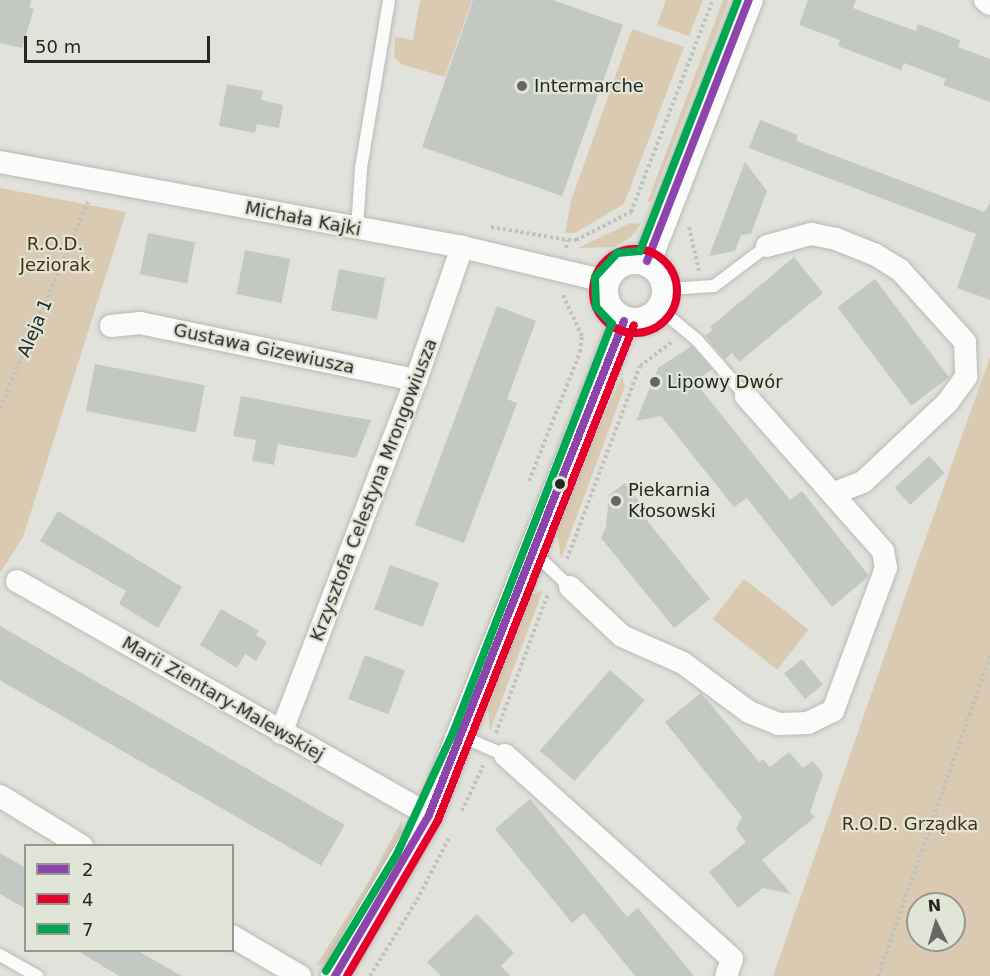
<!DOCTYPE html>
<meta charset="utf-8">
<style>
body{margin:0}
#map{position:relative;width:990px;height:976px;overflow:hidden;background:#e0e2db;font-family:"DejaVu Sans",sans-serif}
div>[style]{position:absolute}
[style*='--x']{left:calc(var(--x)*1px);top:calc(var(--y)*1px);width:calc(var(--w)*1px);rotate:calc(var(--a)*1deg)}
.green>*{inset:0;background:#dbcab2;transform-origin:0 0}
.building>*{inset:0;background:#c4c8c2;transform-origin:0 0}
.path>*{height:4px;margin-top:-2px;transform-origin:0;background:repeating-linear-gradient(90deg,#c0c2bf 0 3px,transparent 0 6px)}
.roads{filter:drop-shadow(0 0 2px #b9bab5) drop-shadow(0 0 2px #b9bab5)}
.service>*{height:12px;margin:-6px;padding:0 6px;transform-origin:6px;border-radius:6px;background:#fafbfa}
.minor>*{height:22px;margin:-11px;padding:0 11px;transform-origin:11px;border-radius:11px;background:#fafbfa}
.tertiary>*{height:28px;margin:-14px;padding:0 14px;transform-origin:14px;border-radius:14px;background:#fafbfa}
.tertiary>.ring{margin:-14px;padding:0;box-sizing:content-box;background:none;border:28px solid #fafbfa;border-radius:50%}
.bus-1>*{height:8px;margin:-4px;padding:0 4px;transform-origin:4px;border-radius:4px;background:#8e44ad}
.bus-2>*{height:8px;margin:-4px;padding:0 4px;transform-origin:4px;border-radius:4px;background:#e4002b}
.bus-2>.ring{margin:-4px;padding:0;box-sizing:content-box;background:none;border:8px solid #e4002b;border-radius:50%}
.bus-3>*{height:8px;margin:-4px;padding:0 4px;transform-origin:4px;border-radius:4px;background:#00a651}
.dots>*{width:16px;height:16px;translate:-50% -50%;box-sizing:border-box;border:3px solid #e1e5d8;border-radius:50%}
span{translate:-50% -50%;white-space:nowrap;text-align:center;line-height:1.15;-webkit-text-stroke:4.5px #e1e5d8;paint-order:stroke}
.poi-label{font-size:18px;color:#252722}
.left{translate:0 -50%;text-align:left}
.street-label{font-size:18px;color:#252722}
.park-label{font-size:18px;color:#4b310c}
.legend{position:absolute;left:24px;top:844px;width:210px;height:108px;box-sizing:border-box;background:#e1e5d8;border:2px solid #96998f;margin:0;padding:8px 10px;list-style:none;font-size:18px;color:#252722}
.legend li{display:flex;align-items:center;gap:12px;height:30px}
.legend b{width:30px;border:2px solid #96998f}
.north{position:absolute;left:906px;top:892px;width:60px;height:60px;box-sizing:border-box;background:#e1e5d8;border:2px solid #96998f;border-radius:50%;rotate:355deg;font-size:16px;font-weight:700;line-height:24px;text-align:center;color:#252722}
.north::after{content:'';display:block;margin:auto;width:21px;height:27px;background:#666863;clip-path:polygon(50% 0,100% 100%,50% 72%,0 100%)}
.scale{position:absolute;left:24px;top:36px;width:186px;height:27px;box-sizing:border-box;border:3px solid #252722;border-top:0;padding-left:8px;font-size:18px;line-height:21px;white-space:nowrap;color:#252722;-webkit-text-stroke:4px #e1e5d8;paint-order:stroke}
</style>
<div id="map">
<div class="green">
<div style="clip-path:polygon(420px 0,472px 0,445px 77px,401px 64px,394px 57px,395px 37px,413px 40px)"></div>
<div style="clip-path:polygon(666px 0,703px 0,689px 36px,657px 25px)"></div>
<div style="clip-path:polygon(723px 0,729px 0,651px 202px,648px 201px)"></div>
<div style="clip-path:polygon(632px 29px,684px 47px,624px 204px,575px 233px,565px 233px,571px 201px)"></div>
<div style="clip-path:polygon(0 188px,126px 212px,23px 537px,0 573px)"></div>
<div style="clip-path:polygon(630px 223px,641px 224px,631px 237px,614px 247px,578px 248px)"></div>
<div style="clip-path:polygon(evenodd,990px 357px,990px 976px,773px 976px,920px 554px,990px 357px,918px 904px,954px 904px,954px 940px,918px 940px,918px 904px)"></div>
<div style="clip-path:polygon(622px 377px,625px 386px,561px 559px,557px 533px,590px 446px)"></div>
<div style="left:744px;top:579px;width:82px;height:51px;rotate:38deg"></div>
<div style="clip-path:polygon(543px 590px,490px 731px,488px 708px,530px 596px)"></div>
<div style="clip-path:polygon(402px 820px,402px 835px,327px 962px,316px 966px,368px 883px)"></div>
</div>
<div class="building">
<div style="clip-path:polygon(0 0,31px 0,30px 8px,34px 9px,22px 48px,0 43px)"></div>
<div style="clip-path:polygon(473px 0,553px 0,623px 25px,562px 196px,422px 147px)"></div>
<div style="clip-path:polygon(808px 0,856px 0,853px 8px,874px 16px,916px 31px,918px 24px,960px 40px,958px 47px,990px 59px,990px 102px,943px 85px,946px 79px,904px 63px,901px 70px,838px 46px,840px 40px,799px 25px)"></div>
<div style="clip-path:polygon(227px 84px,263px 91px,261px 100px,283px 105px,279px 128px,257px 124px,255px 133px,219px 126px)"></div>
<div style="clip-path:polygon(760px 120px,798px 135px,796px 141px,984px 212px,990px 203px,990px 300px,957px 288px,976px 234px,749px 148px)"></div>
<div style="clip-path:polygon(745px 162px,767px 191px,751px 234px,741px 235px,735px 251px,709px 256px)"></div>
<div style="left:148px;top:233px;width:48px;height:42px;rotate:11deg"></div>
<div style="left:245px;top:250px;width:46px;height:45px;rotate:11deg"></div>
<div style="clip-path:polygon(794px 257px,823px 293px,739px 362px,732px 353px,725px 359px,705px 336px,713px 330px,710px 327px)"></div>
<div style="left:339px;top:269px;width:47px;height:42px;rotate:11deg"></div>
<div style="left:875px;top:279px;width:123px;height:47px;rotate:53deg"></div>
<div style="clip-path:polygon(497px 306px,536px 321px,507px 399px,517px 403px,464px 543px,415px 525px)"></div>
<div style="clip-path:polygon(692px 346px,712px 369px,695px 382px,790px 500px,802px 491px,869px 576px,832px 607px,747px 498px,734px 507px,661px 416px,636px 421px,658px 368px)"></div>
<div style="left:95px;top:364px;width:112px;height:48px;rotate:11deg"></div>
<div style="clip-path:polygon(241px 396px,329px 413px,371px 420px,356px 458px,278px 444px,274px 465px,252px 461px,256px 440px,233px 436px)"></div>
<div style="left:929px;top:456px;width:23px;height:47px;rotate:47deg"></div>
<div style="clip-path:polygon(625px 483px,645px 510px,641px 513px,710px 599px,674px 628px,601px 538px,606px 527px,609px 495px)"></div>
<div style="clip-path:polygon(58px 511px,182px 587px,158px 628px,119px 604px,126px 591px,40px 541px)"></div>
<div style="left:390px;top:565px;width:52px;height:47px;rotate:20deg"></div>
<div style="clip-path:polygon(221px 609px,259px 631px,256px 635px,267px 642px,256px 661px,245px 654px,237px 668px,200px 645px)"></div>
<div style="left:0;top:626px;width:398px;height:47px;rotate:30deg"></div>
<div style="left:365px;top:655px;width:43px;height:47px;rotate:21deg"></div>
<div style="left:802px;top:659px;width:33px;height:23px;rotate:51deg"></div>
<div style="left:610px;top:670px;width:46px;height:107px;rotate:41deg"></div>
<div style="clip-path:polygon(701px 693px,759px 762px,763px 759px,770px 767px,789px 752px,803px 768px,813px 761px,823px 774px,810px 812px,815px 817px,762px 860px,791px 894px,763px 888px,738px 908px,709px 872px,746px 842px,736px 829px,742px 817px,665px 722px)"></div>
<div style="clip-path:polygon(530px 799px,627px 917px,638px 908px,694px 976px,635px 976px,584px 913px,572px 923px,495px 829px)"></div>
<div style="clip-path:polygon(0 853px,26px 868px,26px 909px,0 894px)"></div>
<div style="clip-path:polygon(477px 914px,514px 953px,501px 966px,511px 976px,441px 976px,427px 962px)"></div>
<div style="clip-path:polygon(78px 951px,138px 951px,182px 976px,119px 976px)"></div>
</div>
<div class="path">
<div style="--x:491;--y:227;--w:78;--a:9.6"></div>
<div style="--x:689;--y:227;--w:45;--a:77.2"></div>
<div style="--x:566;--y:248;--w:8;--a:-76"></div>
<div style="--x:568;--y:240;--w:8;--a:0"></div>
<div style="--x:576;--y:240;--w:62;--a:-27"></div>
<div style="--x:631;--y:212;--w:227;--a:-68.9"></div>
<div style="--x:0;--y:408;--w:224;--a:-66.9"></div>
<div style="--x:529;--y:481;--w:139;--a:-68.4"></div>
<div style="--x:580;--y:352;--w:16;--a:-83"></div>
<div style="--x:582;--y:336;--w:45;--a:-114.9"></div>
<div style="--x:567;--y:559;--w:206;--a:-69.3"></div>
<div style="--x:640;--y:366;--w:41;--a:-37.1"></div>
<div style="--x:496;--y:733;--w:148;--a:-69.5"></div>
<div style="--x:462;--y:811;--w:50;--a:-65"></div>
<div style="--x:370;--y:976;--w:89;--a:-58.3"></div>
<div style="--x:417;--y:900;--w:72;--a:-62.7"></div>
<div style="--x:878;--y:976;--w:339;--a:-70.7"></div>
</div>
<div class="roads">
<div class="service">
<div style="--x:357;--y:229;--w:61;--a:-86.2"></div>
<div style="--x:361;--y:168;--w:170;--a:-80.5"></div>
<div style="--x:667;--y:289;--w:47;--a:-3.7"></div>
<div style="--x:714;--y:286;--w:66;--a:-37"></div>
<div style="--x:661;--y:310;--w:47;--a:39.8"></div>
<div style="--x:697;--y:340;--w:74;--a:48.8"></div>
<div style="--x:532;--y:558;--w:14;--a:21"></div>
<div style="--x:545;--y:563;--w:35;--a:44"></div>
<div style="--x:463;--y:737;--w:46;--a:23.2"></div>
<div style="--x:0;--y:955;--w:43;--a:29.6"></div>
</div>
<div class="minor">
<div style="--x:985;--y:0;--w:6;--a:39"></div>
<div style="--x:0;--y:162;--w:470;--a:10.4"></div>
<div style="--x:462;--y:247;--w:147;--a:13.4"></div>
<div style="--x:767;--y:246;--w:46;--a:-15.3"></div>
<div style="--x:811;--y:234;--w:25;--a:11"></div>
<div style="--x:836;--y:239;--w:43;--a:21.8"></div>
<div style="--x:876;--y:255;--w:28;--a:32"></div>
<div style="--x:900;--y:270;--w:97;--a:47.9"></div>
<div style="--x:965;--y:342;--w:35;--a:88"></div>
<div style="--x:966;--y:377;--w:31;--a:126"></div>
<div style="--x:948;--y:402;--w:117;--a:136.7"></div>
<div style="--x:863;--y:482;--w:30;--a:159"></div>
<div style="--x:111;--y:326;--w:29;--a:-6"></div>
<div style="--x:140;--y:323;--w:282;--a:11.7"></div>
<div style="--x:17;--y:581;--w:474;--a:29.6"></div>
<div style="--x:570;--y:587;--w:71;--a:43.3"></div>
<div style="--x:622;--y:636;--w:67;--a:23.9"></div>
<div style="--x:683;--y:663;--w:82;--a:36.6"></div>
<div style="--x:749;--y:712;--w:31;--a:22"></div>
<div style="--x:778;--y:724;--w:30;--a:-2"></div>
<div style="--x:808;--y:723;--w:28;--a:-26"></div>
<div style="--x:833;--y:711;--w:153;--a:-69.7"></div>
<div style="--x:886;--y:568;--w:17;--a:-100"></div>
<div style="--x:883;--y:551;--w:207;--a:-131.5"></div>
<div style="--x:281;--y:733;--w:378;--a:-69.1"></div>
<div style="--x:416;--y:380;--w:141;--a:-70.9"></div>
<div style="--x:505;--y:755;--w:305;--a:41.9"></div>
<div style="--x:732;--y:959;--w:18;--a:109"></div>
<div style="--x:0;--y:796;--w:96;--a:31.4"></div>
<div style="--x:232;--y:936;--w:79;--a:30.5"></div>
</div>
<div class="tertiary">
<div class="ring" style="left:604px;top:260px;width:34px;height:34px"></div>
<div style="--x:647;--y:261;--w:280;--a:-68.7"></div>
<div style="--x:335;--y:976;--w:186;--a:-59.7"></div>
<div style="--x:429;--y:815;--w:531;--a:-68.46"></div>
</div>
</div>
<div class="bus-1">
<div style="--x:647;--y:261;--w:280;--a:-68.7"></div>
<div style="--x:335;--y:976;--w:186;--a:-59.7"></div>
<div style="--x:429;--y:815;--w:531;--a:-68.46"></div>
</div>
<div class="bus-2">
<div class="ring" style="left:593px;top:249px;width:76px;height:76px"></div>
<div style="--x:347;--y:976;--w:181;--a:-59.7"></div>
<div style="--x:438;--y:820;--w:532;--a:-68.4"></div>
</div>
<div class="bus-3">
<div style="--x:326;--y:971;--w:137;--a:-58.7"></div>
<div style="--x:397;--y:854;--w:133;--a:-65.2"></div>
<div style="--x:453;--y:733;--w:439;--a:-68.8"></div>
<div style="--x:612;--y:324;--w:23;--a:-133"></div>
<div style="--x:596;--y:307;--w:30;--a:-92"></div>
<div style="--x:595;--y:277;--w:33;--a:-47"></div>
<div style="--x:617;--y:253;--w:23;--a:-5"></div>
<div style="--x:640;--y:251;--w:269;--a:-68.7"></div>
</div>
<div class="dots">
<div style="left:522px;top:86px;background:#666863"></div>
<div style="left:655px;top:382px;background:#666863"></div>
<div style="left:560px;top:484px;background:#252722"></div>
<div style="left:616px;top:501px;background:#666863"></div>
</div>
<div class="poi-label">
<span class="left" style="left:534px;top:86px">Intermarche</span>
<span class="left" style="left:667px;top:382px">Lipowy Dwór</span>
<span class="left" style="left:628px;top:501px">Piekarnia<br>Kłosowski</span>
</div>
<div class="street-label">
<span style="left:303px;top:219px;rotate:11deg">Michała Kajki</span>
<span style="left:35px;top:328px;rotate:-67deg">Aleja 1</span>
<span style="left:264px;top:349px;rotate:12deg">Gustawa Gizewiusza</span>
<span style="left:374px;top:490px;rotate:-69deg">Krzysztofa Celestyna Mrongowiusza</span>
<span style="left:223px;top:699px;rotate:30deg">Marii Zientary-Malewskiej</span>
</div>
<div class="park-label">
<span style="left:55px;top:255px">R.O.D.<br>Jeziorak</span>
<span style="left:910px;top:824px">R.O.D. Grządka</span>
</div>
<ul class="legend">
<li><b style="height:8px;background:#8e44ad"></b>2</li>
<li><b style="height:8px;background:#e4002b"></b>4</li>
<li><b style="height:8px;background:#00a651"></b>7</li>
</ul>
<div class="north">N</div>
<div class="scale">50 m</div>
</div>
